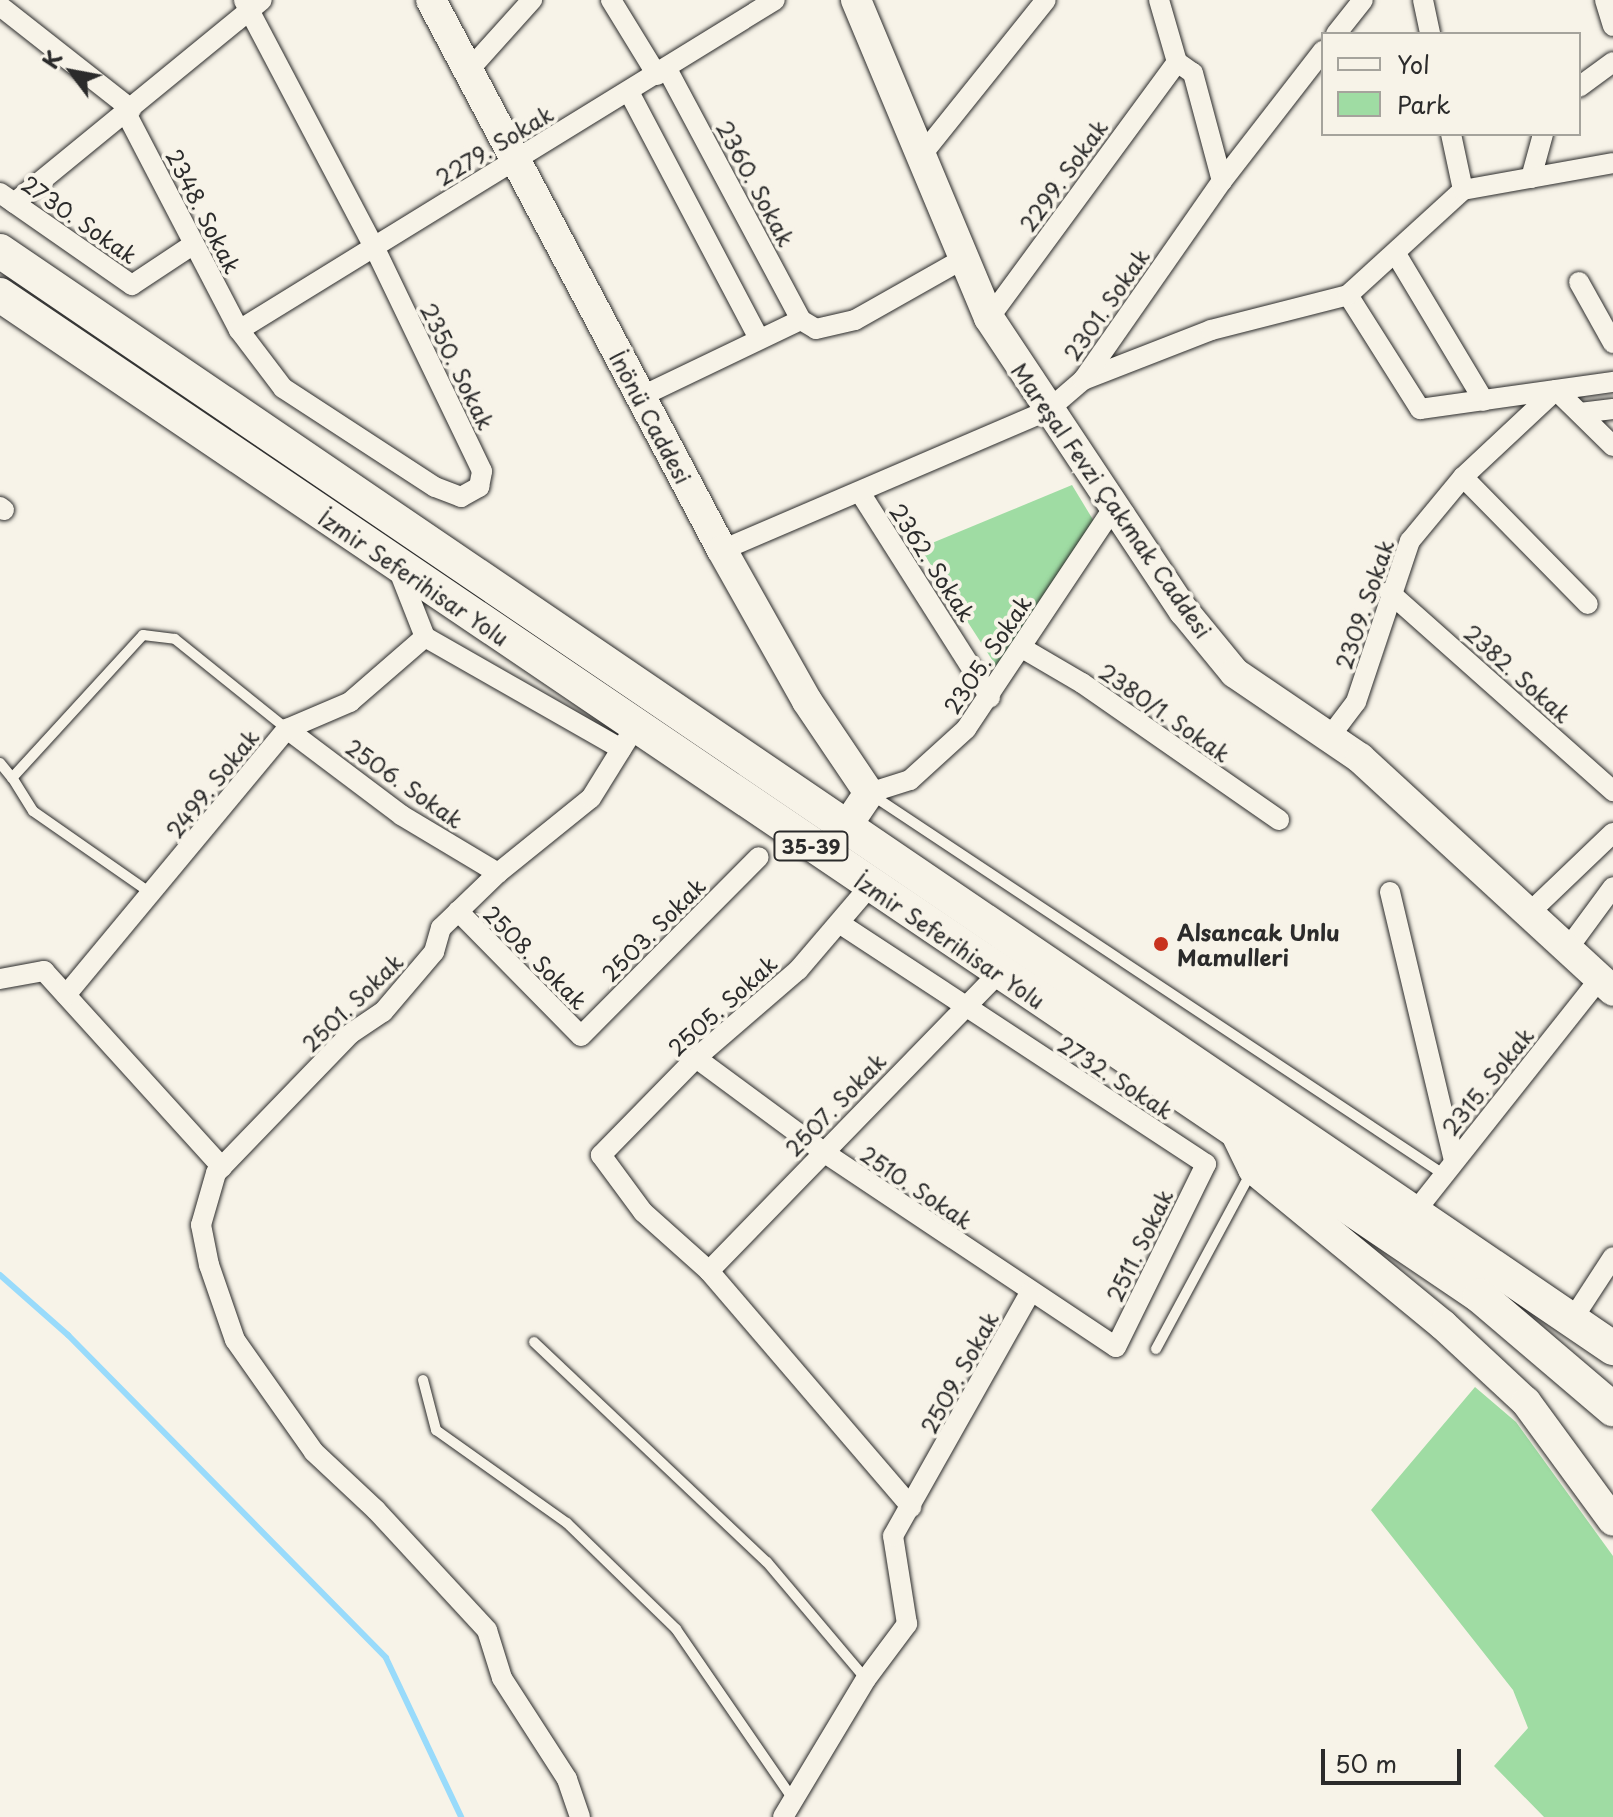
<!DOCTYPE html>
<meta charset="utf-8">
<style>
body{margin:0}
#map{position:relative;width:1613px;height:1817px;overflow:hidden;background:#f7f3e8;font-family:"Playpen Sans",sans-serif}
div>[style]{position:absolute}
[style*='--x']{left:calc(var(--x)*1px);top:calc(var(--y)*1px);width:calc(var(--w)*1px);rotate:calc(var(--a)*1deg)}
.green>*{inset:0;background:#9fdca3}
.stream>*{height:6px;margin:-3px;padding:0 3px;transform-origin:3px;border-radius:3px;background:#99dbfb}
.roads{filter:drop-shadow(0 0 2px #2b2b2b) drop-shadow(0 0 2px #2b2b2b)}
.lane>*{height:10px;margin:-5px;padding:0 5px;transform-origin:5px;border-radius:5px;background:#f7f3e8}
.street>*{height:20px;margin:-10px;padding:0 10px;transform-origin:10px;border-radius:10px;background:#f7f3e8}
.secondary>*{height:30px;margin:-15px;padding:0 15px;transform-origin:15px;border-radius:15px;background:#f7f3e8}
.primary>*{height:34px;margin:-17px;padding:0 17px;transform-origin:17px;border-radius:17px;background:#f7f3e8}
.dots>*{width:22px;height:22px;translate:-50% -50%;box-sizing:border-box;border:4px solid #f7f3e8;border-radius:50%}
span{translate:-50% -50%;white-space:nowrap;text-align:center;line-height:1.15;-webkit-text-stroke:8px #f7f3e8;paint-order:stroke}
.shield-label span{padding:2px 6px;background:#f7f3e8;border:2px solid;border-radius:6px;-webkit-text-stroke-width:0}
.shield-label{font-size:20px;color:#2b2b2b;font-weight:700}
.street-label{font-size:22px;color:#2b2b2b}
.poi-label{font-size:22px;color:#2b2b2b;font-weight:700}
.left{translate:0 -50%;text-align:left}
.legend{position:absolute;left:1321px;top:32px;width:260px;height:104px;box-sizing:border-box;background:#f7f3e8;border:2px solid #a5a39c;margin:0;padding:10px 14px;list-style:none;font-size:24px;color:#2b2b2b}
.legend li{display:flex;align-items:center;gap:16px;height:40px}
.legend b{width:40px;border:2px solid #a5a39c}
.north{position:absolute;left:32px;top:32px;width:80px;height:80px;-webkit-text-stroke:6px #f7f3e8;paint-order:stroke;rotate:302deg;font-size:22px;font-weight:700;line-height:32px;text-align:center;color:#2b2b2b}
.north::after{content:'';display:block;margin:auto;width:28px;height:36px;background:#2b2b2b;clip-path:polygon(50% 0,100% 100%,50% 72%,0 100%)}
.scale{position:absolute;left:1321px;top:1749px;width:140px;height:36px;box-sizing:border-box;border:4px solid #2b2b2b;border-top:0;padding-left:10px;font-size:24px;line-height:28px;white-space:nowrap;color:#2b2b2b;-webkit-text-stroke:6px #f7f3e8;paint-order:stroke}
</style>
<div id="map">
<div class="green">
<div style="clip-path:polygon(1072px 485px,1095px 523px,998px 669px,920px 548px)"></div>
<div style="clip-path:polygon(1475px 1387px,1516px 1422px,1613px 1556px,1613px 1817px,1544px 1817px,1494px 1766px,1528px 1728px,1513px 1690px,1371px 1510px)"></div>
</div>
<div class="stream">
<div style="--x:0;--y:1275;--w:91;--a:41.4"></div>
<div style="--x:68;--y:1335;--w:453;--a:45.4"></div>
<div style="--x:386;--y:1658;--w:176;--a:64.7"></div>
</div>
<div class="roads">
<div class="lane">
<div style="--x:0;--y:763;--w:19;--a:51"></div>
<div style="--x:872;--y:795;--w:685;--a:33.57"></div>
<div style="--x:152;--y:894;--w:145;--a:-145.1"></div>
<div style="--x:33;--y:811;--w:39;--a:-122"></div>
<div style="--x:12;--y:778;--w:194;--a:-47.5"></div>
<div style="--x:143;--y:635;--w:32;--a:7"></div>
<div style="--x:175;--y:639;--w:144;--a:38.8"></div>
<div style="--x:534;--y:1342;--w:320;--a:43.4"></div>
<div style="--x:767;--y:1562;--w:153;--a:49.8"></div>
<div style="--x:1156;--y:1349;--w:202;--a:-61.7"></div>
<div style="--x:423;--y:1380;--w:52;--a:75.4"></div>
<div style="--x:436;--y:1430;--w:161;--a:35.4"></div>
<div style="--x:567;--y:1523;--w:152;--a:44.2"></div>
<div style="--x:676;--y:1629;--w:206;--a:55.5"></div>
</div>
<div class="street">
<div style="--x:611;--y:0;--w:88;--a:58.5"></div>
<div style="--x:1159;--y:0;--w:65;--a:73.8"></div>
<div style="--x:1177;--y:62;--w:19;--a:35"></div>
<div style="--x:1193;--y:73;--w:112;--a:75"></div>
<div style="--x:1423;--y:0;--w:35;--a:78"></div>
<div style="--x:1605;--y:0;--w:27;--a:73"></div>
<div style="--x:0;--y:6;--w:167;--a:38.2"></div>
<div style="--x:1336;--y:34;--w:43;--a:-51.5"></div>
<div style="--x:667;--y:69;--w:285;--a:61.9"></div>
<div style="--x:468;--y:71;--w:96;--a:-48"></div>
<div style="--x:1579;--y:87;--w:42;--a:-36.3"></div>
<div style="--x:629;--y:92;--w:279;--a:62.2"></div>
<div style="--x:126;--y:113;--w:245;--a:62.5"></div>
<div style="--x:239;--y:330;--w:73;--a:52.8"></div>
<div style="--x:283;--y:388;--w:181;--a:33.1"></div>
<div style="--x:435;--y:487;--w:28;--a:21"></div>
<div style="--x:461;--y:497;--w:21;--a:-29"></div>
<div style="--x:479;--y:487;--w:16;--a:-79"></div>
<div style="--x:482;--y:471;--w:249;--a:-115.7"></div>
<div style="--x:374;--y:247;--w:279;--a:-117.8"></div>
<div style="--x:1451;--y:134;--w:57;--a:77.9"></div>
<div style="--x:920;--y:157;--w:201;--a:-51.3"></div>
<div style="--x:1531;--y:178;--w:46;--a:-74.7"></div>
<div style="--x:0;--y:193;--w:161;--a:34.9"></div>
<div style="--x:132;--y:285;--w:74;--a:-33.5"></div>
<div style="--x:14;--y:203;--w:320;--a:-39.3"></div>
<div style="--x:1396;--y:254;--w:171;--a:59.1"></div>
<div style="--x:1579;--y:282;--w:70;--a:60.9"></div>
<div style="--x:1348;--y:295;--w:135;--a:57.7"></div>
<div style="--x:1420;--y:409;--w:195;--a:-8"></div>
<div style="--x:989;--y:318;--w:318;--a:-53.7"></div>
<div style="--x:239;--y:330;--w:629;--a:-31.62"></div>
<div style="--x:1083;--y:380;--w:137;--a:-21.3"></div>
<div style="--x:1211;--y:330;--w:141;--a:-14.3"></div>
<div style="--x:1348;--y:295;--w:156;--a:-42.4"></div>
<div style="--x:1463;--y:190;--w:152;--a:-10.2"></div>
<div style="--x:640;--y:397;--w:178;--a:-25.6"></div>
<div style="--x:801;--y:320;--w:17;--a:31"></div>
<div style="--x:816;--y:329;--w:40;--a:-13"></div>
<div style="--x:855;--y:320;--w:124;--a:-29.5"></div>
<div style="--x:1580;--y:413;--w:33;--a:-7"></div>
<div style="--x:1463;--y:477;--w:178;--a:45.5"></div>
<div style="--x:861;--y:494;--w:241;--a:57.6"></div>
<div style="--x:0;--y:507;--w:5;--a:37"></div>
<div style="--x:722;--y:550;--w:353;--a:-23.2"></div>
<div style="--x:1047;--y:411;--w:48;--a:-40.7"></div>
<div style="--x:1083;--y:380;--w:243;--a:-55.1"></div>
<div style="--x:1222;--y:181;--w:165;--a:-52.2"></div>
<div style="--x:397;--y:566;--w:76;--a:68.5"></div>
<div style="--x:1389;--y:592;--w:300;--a:41.6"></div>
<div style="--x:425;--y:637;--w:226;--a:29.7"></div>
<div style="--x:1022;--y:648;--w:69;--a:30.3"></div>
<div style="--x:1082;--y:683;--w:240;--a:34.8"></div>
<div style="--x:287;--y:729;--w:143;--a:37"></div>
<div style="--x:401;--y:815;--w:113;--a:30.9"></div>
<div style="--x:1328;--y:739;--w:46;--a:-52.9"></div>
<div style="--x:1356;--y:702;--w:170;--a:-71.5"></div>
<div style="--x:1410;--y:541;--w:83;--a:-50.4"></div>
<div style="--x:1463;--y:477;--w:127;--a:-43.1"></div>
<div style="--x:1556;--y:390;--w:80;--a:44.5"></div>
<div style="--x:869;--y:793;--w:43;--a:-17.6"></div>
<div style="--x:910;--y:780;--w:76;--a:-42.3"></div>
<div style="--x:966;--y:729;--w:267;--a:-56.3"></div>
<div style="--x:869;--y:887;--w:109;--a:130.5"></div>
<div style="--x:798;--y:970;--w:135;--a:139.2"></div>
<div style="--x:696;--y:1058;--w:136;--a:134.4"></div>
<div style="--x:601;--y:1155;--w:71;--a:53.6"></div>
<div style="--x:643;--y:1212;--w:89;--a:41.8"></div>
<div style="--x:709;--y:1271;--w:311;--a:49.4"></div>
<div style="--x:1390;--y:892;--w:276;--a:76.6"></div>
<div style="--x:458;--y:911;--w:175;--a:45.5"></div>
<div style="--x:581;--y:1036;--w:252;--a:-45.2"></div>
<div style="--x:1526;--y:916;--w:120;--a:-43.7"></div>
<div style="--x:1566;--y:951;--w:79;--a:-53.7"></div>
<div style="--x:0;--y:979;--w:45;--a:-10.3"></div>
<div style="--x:44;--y:971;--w:265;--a:47.8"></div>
<div style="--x:66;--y:995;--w:346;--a:-50.3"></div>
<div style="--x:287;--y:729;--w:69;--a:-23.2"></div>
<div style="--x:350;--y:702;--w:99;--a:-40.9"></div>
<div style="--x:696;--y:1058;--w:157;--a:36.4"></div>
<div style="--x:822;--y:1151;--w:353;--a:33.7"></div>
<div style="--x:1116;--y:1347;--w:204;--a:-63.8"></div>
<div style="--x:1206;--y:1164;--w:437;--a:-146.7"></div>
<div style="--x:1414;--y:1213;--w:298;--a:-51.6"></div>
<div style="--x:709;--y:1271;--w:416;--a:-45.8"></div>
<div style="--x:1572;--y:1320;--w:75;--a:-56.9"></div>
<div style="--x:580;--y:1817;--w:40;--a:-108.9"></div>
<div style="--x:567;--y:1779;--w:120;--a:-122.8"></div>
<div style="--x:502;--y:1678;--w:50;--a:-107.4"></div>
<div style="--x:487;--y:1630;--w:163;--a:-132.8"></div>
<div style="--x:376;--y:1510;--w:85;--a:-136.9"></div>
<div style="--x:314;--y:1452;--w:137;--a:-125.2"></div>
<div style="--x:235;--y:1340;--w:79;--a:-109.1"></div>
<div style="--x:209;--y:1265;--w:41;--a:-101.3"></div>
<div style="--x:201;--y:1225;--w:54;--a:-73.9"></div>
<div style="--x:216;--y:1173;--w:193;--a:-46"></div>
<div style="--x:350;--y:1034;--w:40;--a:-34"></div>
<div style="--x:383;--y:1012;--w:79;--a:-49.6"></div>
<div style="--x:434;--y:952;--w:25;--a:-74"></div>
<div style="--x:441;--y:928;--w:79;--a:-44"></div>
<div style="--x:498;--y:873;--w:119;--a:-38.9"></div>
<div style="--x:591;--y:798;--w:84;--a:-58.2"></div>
<div style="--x:783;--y:1817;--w:161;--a:-59"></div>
<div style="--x:866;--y:1679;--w:69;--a:-53.3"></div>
<div style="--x:907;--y:1624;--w:89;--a:-99"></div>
<div style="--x:893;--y:1536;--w:279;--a:-60.6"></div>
</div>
<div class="secondary">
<div style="--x:431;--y:0;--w:622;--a:62.12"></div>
<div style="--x:722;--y:550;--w:173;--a:60.6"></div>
<div style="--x:807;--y:701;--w:111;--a:56"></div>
<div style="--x:869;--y:793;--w:37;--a:124"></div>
<div style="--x:856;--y:0;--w:345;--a:67.3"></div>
<div style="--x:989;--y:318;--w:352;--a:56.4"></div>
<div style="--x:1184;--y:611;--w:80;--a:50.6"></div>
<div style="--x:1235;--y:673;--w:151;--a:34.2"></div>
<div style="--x:1360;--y:758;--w:344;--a:42.6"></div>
<div style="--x:1234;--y:1130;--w:43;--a:64"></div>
<div style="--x:1253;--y:1169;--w:246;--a:39.4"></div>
<div style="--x:1443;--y:1325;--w:113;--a:42.9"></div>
<div style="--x:1526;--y:1402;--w:147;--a:53.8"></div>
</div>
<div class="primary">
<div style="--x:0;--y:251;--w:1951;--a:34.22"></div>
<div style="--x:0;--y:295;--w:1787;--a:34.07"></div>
<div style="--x:1480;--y:1296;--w:175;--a:40.4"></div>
</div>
</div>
<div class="dots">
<div style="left:1161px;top:944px;background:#c8321e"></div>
</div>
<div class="shield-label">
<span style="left:811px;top:846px">35-39</span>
</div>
<div class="street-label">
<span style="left:494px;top:145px;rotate:-31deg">2279. Sokak</span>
<span style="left:1063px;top:175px;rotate:-54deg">2299. Sokak</span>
<span style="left:756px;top:183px;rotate:62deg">2360. Sokak</span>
<span style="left:204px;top:211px;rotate:63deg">2348. Sokak</span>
<span style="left:80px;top:219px;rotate:35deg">2730. Sokak</span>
<span style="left:1106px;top:304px;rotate:-55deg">2301. Sokak</span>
<span style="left:458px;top:366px;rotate:64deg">2350. Sokak</span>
<span style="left:651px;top:417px;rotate:62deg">İnönü Caddesi</span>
<span style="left:1112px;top:500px;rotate:55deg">Mareşal Fevzi Çakmak Caddesi</span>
<span style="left:933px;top:562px;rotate:57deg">2362. Sokak</span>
<span style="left:414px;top:577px;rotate:34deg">İzmir Seferihisar Yolu</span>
<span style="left:1364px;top:604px;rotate:-71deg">2309. Sokak</span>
<span style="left:987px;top:654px;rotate:-56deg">2305. Sokak</span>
<span style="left:1518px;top:673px;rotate:42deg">2382. Sokak</span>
<span style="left:1165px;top:712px;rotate:35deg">2380/1. Sokak</span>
<span style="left:212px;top:783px;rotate:-51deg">2499. Sokak</span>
<span style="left:405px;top:783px;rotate:35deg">2506. Sokak</span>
<span style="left:653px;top:929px;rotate:-45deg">2503. Sokak</span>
<span style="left:950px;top:940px;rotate:34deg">İzmir Seferihisar Yolu</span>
<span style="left:536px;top:957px;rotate:45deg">2508. Sokak</span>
<span style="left:352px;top:1002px;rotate:-44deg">2501. Sokak</span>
<span style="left:722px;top:1005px;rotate:-42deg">2505. Sokak</span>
<span style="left:1116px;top:1077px;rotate:33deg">2732. Sokak</span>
<span style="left:1487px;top:1081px;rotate:-51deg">2315. Sokak</span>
<span style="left:835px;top:1104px;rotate:-46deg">2507. Sokak</span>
<span style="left:917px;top:1187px;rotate:34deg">2510. Sokak</span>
<span style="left:1139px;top:1245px;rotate:-64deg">2511. Sokak</span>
<span style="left:959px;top:1372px;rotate:-61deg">2509. Sokak</span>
</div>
<div class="poi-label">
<span class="left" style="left:1177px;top:944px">Alsancak Unlu<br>Mamulleri</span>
</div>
<ul class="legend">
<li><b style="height:10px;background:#f7f3e8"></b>Yol</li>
<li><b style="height:22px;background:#9fdca3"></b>Park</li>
</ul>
<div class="north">K</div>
<div class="scale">50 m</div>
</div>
